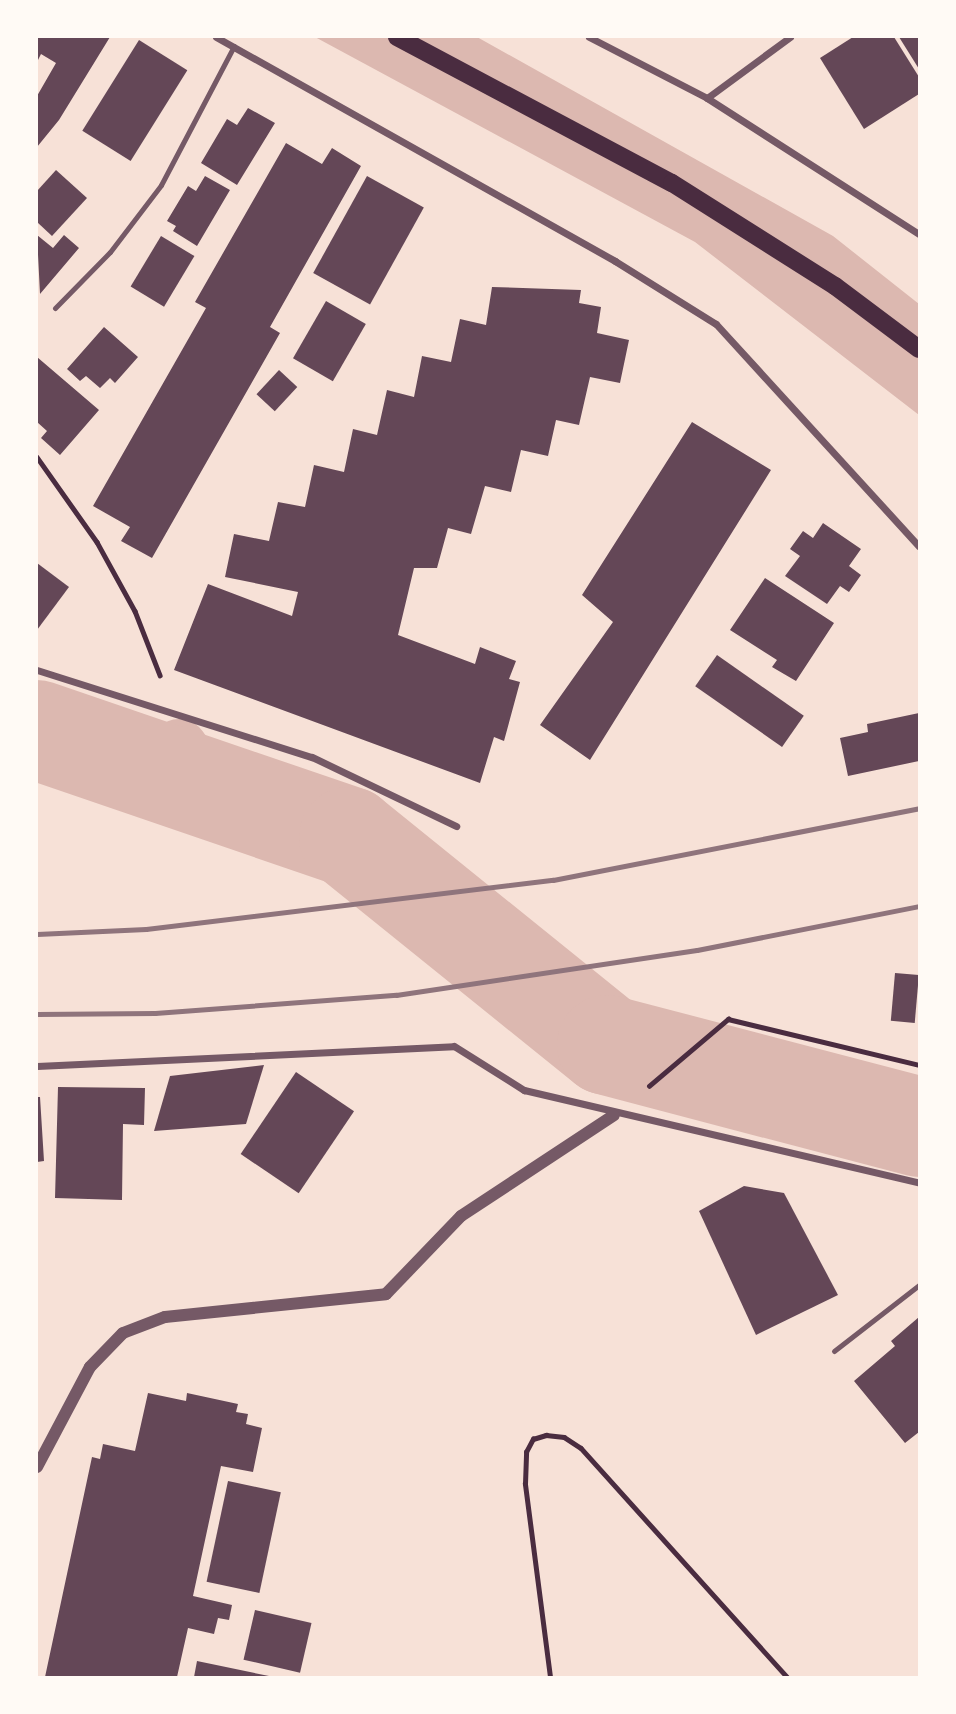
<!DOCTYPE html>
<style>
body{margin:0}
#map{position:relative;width:956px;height:1714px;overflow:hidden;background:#f7e1d7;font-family:"Zilla Slab",serif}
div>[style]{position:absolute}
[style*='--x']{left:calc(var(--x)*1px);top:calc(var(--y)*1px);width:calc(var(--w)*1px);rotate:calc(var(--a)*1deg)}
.water>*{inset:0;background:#dcb8b0}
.canal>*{height:58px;margin:-29px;padding:0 29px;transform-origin:29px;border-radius:29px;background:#dcb8b0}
.river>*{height:100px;margin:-50px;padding:0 50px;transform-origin:50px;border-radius:50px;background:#dcb8b0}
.building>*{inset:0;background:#644757;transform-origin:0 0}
.path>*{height:4.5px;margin:-2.25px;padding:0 2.25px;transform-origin:2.25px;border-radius:2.25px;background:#4a2c40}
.service>*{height:5px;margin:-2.5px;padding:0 2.5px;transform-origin:2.5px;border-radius:2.5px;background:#755966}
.minor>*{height:7px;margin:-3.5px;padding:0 3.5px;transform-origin:3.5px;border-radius:3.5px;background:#755966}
.tertiary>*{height:12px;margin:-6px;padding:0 6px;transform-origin:6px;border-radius:6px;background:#755966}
.primary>*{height:18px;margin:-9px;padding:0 9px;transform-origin:9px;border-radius:9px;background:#4a2c40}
.rail>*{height:5px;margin:-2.5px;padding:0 2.5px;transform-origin:2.5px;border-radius:2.5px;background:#8f747c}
span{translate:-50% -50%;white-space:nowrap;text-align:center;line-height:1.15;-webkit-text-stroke:7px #fffaf5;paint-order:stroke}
.frame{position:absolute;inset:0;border:38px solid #fffaf5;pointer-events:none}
</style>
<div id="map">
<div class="water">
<div style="clip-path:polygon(315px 37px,477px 37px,833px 236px,919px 304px,919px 415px,695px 242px)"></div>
<div style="clip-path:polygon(609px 1010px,661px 1050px,919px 1106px,919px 1161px,578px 1078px,512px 1030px)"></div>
</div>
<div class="canal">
<div style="--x:179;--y:748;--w:52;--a:56"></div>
</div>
<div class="river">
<div style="--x:37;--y:730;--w:330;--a:18.9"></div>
<div style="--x:349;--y:837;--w:331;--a:38.9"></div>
<div style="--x:607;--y:1045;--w:323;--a:14.7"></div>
</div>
<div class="building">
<div style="clip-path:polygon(37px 37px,110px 37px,59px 120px,37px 147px,37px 96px,56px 63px,41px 54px,37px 62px)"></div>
<div style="clip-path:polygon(853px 37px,894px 37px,919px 77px,919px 94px,864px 129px,820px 58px)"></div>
<div style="clip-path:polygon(899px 37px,919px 37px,919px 69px)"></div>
<div style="left:139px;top:40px;width:57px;height:107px;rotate:32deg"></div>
<div style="clip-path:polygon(248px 108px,275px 123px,237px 185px,201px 163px,227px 119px,237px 125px)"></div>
<div style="clip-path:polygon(286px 143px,322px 164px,332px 148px,361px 166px,270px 327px,280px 333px,152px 558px,121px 541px,130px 527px,93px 506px,206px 308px,195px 302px)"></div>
<div style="clip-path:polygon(56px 170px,87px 198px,52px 236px,37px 222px,37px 191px)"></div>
<div style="clip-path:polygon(205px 176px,230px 190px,197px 246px,173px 231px,176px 226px,167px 221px,188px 186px,196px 191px)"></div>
<div style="left:367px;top:176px;width:65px;height:111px;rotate:29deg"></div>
<div style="clip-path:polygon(37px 235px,53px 248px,64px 235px,79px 248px,40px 294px)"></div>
<div style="left:161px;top:236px;width:39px;height:59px;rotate:31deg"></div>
<div style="clip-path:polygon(492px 287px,581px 290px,579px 303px,601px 307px,597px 333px,629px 340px,620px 383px,590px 377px,579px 425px,556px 420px,548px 456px,521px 450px,511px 492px,485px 486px,471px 534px,448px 528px,437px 568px,414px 568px,398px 635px,475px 664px,480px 647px,516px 661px,509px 679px,520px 682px,504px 741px,494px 737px,480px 783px,174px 670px,208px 584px,292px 616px,298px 592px,225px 577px,234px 534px,269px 541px,278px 502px,305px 507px,314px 465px,344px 472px,353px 429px,377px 435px,387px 390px,414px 397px,422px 356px,451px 362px,460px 319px,486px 325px)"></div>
<div style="left:326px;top:301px;width:46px;height:66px;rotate:30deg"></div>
<div style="clip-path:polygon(104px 327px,138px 357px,115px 383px,110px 378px,100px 388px,86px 376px,80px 381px,67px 369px)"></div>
<div style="clip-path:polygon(37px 357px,99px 410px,60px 455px,41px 438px,47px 431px,37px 422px)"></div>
<div style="left:279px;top:370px;width:25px;height:33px;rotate:43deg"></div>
<div style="clip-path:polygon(692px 422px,771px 470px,590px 760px,540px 725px,613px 622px,582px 595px)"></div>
<div style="clip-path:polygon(823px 523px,861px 549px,849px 566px,861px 575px,849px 592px,840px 586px,827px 604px,785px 576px,800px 556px,790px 549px,803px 531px,813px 538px)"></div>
<div style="clip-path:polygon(37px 563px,69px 587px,37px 630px)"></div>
<div style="clip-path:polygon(765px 578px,834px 623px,796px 681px,772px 667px,777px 660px,730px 630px)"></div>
<div style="left:717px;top:655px;width:106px;height:38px;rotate:35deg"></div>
<div style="clip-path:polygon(919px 713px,919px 761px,848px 776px,840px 738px,868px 732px,867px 724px)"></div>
<div style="left:895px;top:973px;width:24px;height:48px;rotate:5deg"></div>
<div style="clip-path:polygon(264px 1065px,246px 1124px,154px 1131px,170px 1076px)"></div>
<div style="left:296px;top:1072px;width:70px;height:99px;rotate:34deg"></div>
<div style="clip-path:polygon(58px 1087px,145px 1088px,144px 1125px,123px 1124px,122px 1200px,55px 1198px)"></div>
<div style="clip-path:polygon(37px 1097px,40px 1097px,44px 1161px,37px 1162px)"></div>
<div style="clip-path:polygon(744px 1186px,784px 1193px,838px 1295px,756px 1335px,699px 1211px)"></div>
<div style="clip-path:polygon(919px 1317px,919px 1432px,905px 1443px,854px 1381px,895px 1346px,891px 1341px)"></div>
<div style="clip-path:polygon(148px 1393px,186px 1401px,187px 1393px,238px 1404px,236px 1412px,248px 1414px,246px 1424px,262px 1428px,253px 1472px,221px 1466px,193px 1596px,232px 1605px,229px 1620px,218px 1618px,214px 1634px,188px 1628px,177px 1677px,45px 1677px,92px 1457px,100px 1459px,103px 1444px,135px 1451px)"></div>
<div style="left:228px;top:1481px;width:54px;height:103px;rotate:12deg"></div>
<div style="left:255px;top:1610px;width:58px;height:51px;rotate:13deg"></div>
<div style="clip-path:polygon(197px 1661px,269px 1676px,269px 1677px,194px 1677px)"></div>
</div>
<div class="path">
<div style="--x:37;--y:457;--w:104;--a:54.8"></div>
<div style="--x:97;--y:542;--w:79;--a:61.2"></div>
<div style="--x:135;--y:611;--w:69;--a:68.7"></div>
<div style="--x:649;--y:1086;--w:104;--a:-40.3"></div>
<div style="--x:728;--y:1019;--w:196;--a:13.5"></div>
<div style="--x:550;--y:1677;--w:195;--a:-97.4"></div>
<div style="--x:525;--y:1484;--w:32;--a:-88"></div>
<div style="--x:526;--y:1452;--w:15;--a:-62"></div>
<div style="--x:533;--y:1439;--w:14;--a:-17"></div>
<div style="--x:546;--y:1435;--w:18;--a:6"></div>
<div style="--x:564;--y:1437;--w:20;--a:33"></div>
<div style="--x:581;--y:1448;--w:308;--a:48"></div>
</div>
<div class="service">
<div style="--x:55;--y:308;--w:78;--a:-45.5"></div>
<div style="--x:110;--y:252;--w:84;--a:-52.7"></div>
<div style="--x:161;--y:185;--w:157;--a:-62.3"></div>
<div style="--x:834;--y:1351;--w:108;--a:-37.8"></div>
</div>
<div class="minor">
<div style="--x:216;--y:37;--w:458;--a:29.3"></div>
<div style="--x:615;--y:261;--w:119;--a:32"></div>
<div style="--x:716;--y:324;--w:301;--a:47.6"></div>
<div style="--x:589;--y:37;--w:133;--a:27.3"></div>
<div style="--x:707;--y:98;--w:252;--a:32.7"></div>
<div style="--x:707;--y:98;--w:103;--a:-36.3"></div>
<div style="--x:37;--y:670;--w:288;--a:17.6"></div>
<div style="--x:312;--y:757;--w:160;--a:25.6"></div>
<div style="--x:37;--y:1066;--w:417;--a:-2.7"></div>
<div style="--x:454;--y:1046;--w:83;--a:32.2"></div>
<div style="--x:524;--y:1090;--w:406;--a:13.2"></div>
</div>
<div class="tertiary">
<div style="--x:37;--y:1467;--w:113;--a:-62.1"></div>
<div style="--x:90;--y:1367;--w:47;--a:-45.9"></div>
<div style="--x:123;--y:1333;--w:45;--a:-20.9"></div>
<div style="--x:165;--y:1317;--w:222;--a:-5.9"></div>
<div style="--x:386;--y:1294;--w:108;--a:-46.1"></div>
<div style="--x:461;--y:1216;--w:183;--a:-33.4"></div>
</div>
<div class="primary">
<div style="--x:397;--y:37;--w:311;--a:28"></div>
<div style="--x:672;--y:183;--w:193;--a:32.3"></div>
<div style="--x:835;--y:286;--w:105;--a:36.9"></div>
</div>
<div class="rail">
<div style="--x:37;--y:934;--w:109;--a:-2.6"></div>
<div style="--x:146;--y:929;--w:410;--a:-6.9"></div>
<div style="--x:553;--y:880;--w:373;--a:-11.1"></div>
<div style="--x:37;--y:1014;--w:118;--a:-0.5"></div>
<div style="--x:155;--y:1013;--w:242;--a:-4.3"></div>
<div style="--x:396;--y:995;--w:304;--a:-8.5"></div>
<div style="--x:697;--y:950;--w:226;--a:-11.2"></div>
</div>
<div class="frame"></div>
</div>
